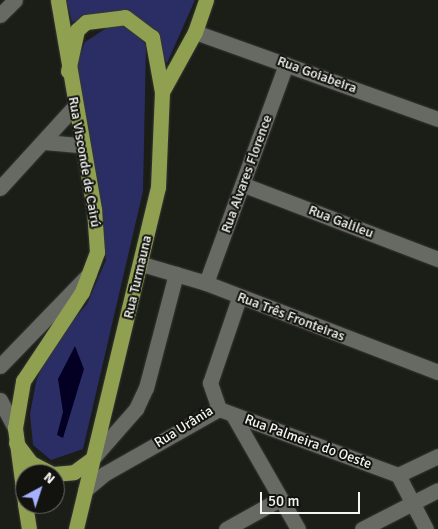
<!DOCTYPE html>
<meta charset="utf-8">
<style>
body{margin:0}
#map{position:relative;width:438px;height:529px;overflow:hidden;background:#1b1d17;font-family:Signika,sans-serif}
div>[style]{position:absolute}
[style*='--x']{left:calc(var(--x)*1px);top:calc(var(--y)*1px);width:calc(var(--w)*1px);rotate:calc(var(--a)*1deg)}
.green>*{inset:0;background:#2a2e64}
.water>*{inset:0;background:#040024}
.roads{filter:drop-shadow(0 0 1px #363734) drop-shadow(0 0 1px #363734)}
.minor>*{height:15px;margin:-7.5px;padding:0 7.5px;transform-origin:7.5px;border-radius:7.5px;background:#676963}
.major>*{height:15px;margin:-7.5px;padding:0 7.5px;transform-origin:7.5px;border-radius:7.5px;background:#90a051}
span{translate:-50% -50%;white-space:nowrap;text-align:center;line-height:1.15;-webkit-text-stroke:4px #12130e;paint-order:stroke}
.street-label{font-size:14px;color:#f4f5f2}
.north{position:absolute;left:15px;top:464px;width:50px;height:50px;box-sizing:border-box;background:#12130e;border:1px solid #6c6d69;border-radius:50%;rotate:40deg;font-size:14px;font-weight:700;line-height:20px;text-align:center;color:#f4f5f2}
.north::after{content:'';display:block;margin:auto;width:18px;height:22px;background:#a5b1fc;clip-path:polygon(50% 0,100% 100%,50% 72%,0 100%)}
.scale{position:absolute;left:260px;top:492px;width:100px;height:22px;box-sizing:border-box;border:2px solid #f4f5f2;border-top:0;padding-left:6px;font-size:15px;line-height:18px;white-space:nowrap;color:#f4f5f2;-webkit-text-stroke:4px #12130e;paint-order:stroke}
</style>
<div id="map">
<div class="green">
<div style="clip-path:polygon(66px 0,195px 0,167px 63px,146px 23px,129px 13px,105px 12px,72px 22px)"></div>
<div style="clip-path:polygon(114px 23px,136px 30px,146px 46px,143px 191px,83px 449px,51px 460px,33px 445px,30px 414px,36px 382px,48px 348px,87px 304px,106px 260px,77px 62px,85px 42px)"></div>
</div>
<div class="water">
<div style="clip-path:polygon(75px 346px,84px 369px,63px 438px,57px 435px,63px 412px,58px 379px)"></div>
</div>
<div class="roads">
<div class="minor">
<div style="--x:0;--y:15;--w:21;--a:-45"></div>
<div style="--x:195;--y:32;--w:258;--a:19.7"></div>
<div style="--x:44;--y:142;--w:37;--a:5"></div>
<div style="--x:244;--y:185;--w:208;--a:20.9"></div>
<div style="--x:0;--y:188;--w:110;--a:-47.6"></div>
<div style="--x:142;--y:264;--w:67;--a:16.5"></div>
<div style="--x:206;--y:283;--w:248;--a:21"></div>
<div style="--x:206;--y:283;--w:233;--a:-69.9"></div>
<div style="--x:0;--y:366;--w:128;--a:-45.9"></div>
<div style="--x:0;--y:400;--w:32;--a:62"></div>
<div style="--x:219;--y:409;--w:191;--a:20.2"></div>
<div style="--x:219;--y:409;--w:28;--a:-109"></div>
<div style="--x:210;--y:383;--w:90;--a:-71.2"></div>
<div style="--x:233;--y:415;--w:131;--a:60.3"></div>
<div style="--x:92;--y:459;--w:67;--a:-48.7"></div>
<div style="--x:136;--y:409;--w:23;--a:-65"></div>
<div style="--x:146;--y:388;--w:118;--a:-75.3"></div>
<div style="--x:398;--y:475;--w:61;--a:62.6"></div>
<div style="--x:398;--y:475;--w:44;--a:-25.4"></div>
<div style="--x:85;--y:490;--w:25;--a:-40"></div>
<div style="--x:104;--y:474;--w:132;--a:-29.5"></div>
<div style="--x:226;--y:529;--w:62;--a:-29.1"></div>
<div style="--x:362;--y:529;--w:85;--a:-27.2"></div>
</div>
<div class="major">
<div style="--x:68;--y:71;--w:42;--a:-77.6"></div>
<div style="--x:77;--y:30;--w:12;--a:-42"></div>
<div style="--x:86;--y:22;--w:39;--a:-7"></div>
<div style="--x:125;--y:17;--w:34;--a:37"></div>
<div style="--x:152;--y:37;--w:56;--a:79.7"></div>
<div style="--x:162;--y:92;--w:95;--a:92.4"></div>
<div style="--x:158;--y:187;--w:352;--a:103.5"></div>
<div style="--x:162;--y:92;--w:68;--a:-61.2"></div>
<div style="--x:195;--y:32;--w:34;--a:-71"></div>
<div style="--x:16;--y:443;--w:25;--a:53"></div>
<div style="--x:31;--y:463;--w:25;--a:27"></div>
<div style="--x:53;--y:474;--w:21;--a:-5"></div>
<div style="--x:74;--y:472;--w:22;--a:-36"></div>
<div style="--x:25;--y:503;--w:76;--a:-97.6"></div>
<div style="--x:15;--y:428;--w:48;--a:-80.3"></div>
<div style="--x:23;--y:381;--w:107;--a:-56.5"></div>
<div style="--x:82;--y:292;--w:43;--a:-69.4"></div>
<div style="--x:97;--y:252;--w:43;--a:-94"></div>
<div style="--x:94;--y:209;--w:212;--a:-99.8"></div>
<div style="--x:25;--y:504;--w:25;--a:81"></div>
</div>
</div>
<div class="street-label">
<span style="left:317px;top:75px;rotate:20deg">Rua Goiabeira</span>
<span style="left:84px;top:162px;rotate:80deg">Rua Visconde de Cairú</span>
<span style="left:247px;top:174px;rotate:-70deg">Rua Alvares Florence</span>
<span style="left:341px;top:222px;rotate:21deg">Rua Galileu</span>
<span style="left:138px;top:277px;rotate:-77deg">Rua Turmauna</span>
<span style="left:291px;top:317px;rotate:21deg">Rua Três Fronteiras</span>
<span style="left:184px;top:427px;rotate:-32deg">Rua Urânia</span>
<span style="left:308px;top:442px;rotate:20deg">Rua Palmeira do Oeste</span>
</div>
<div class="north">N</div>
<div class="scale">50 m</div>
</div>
